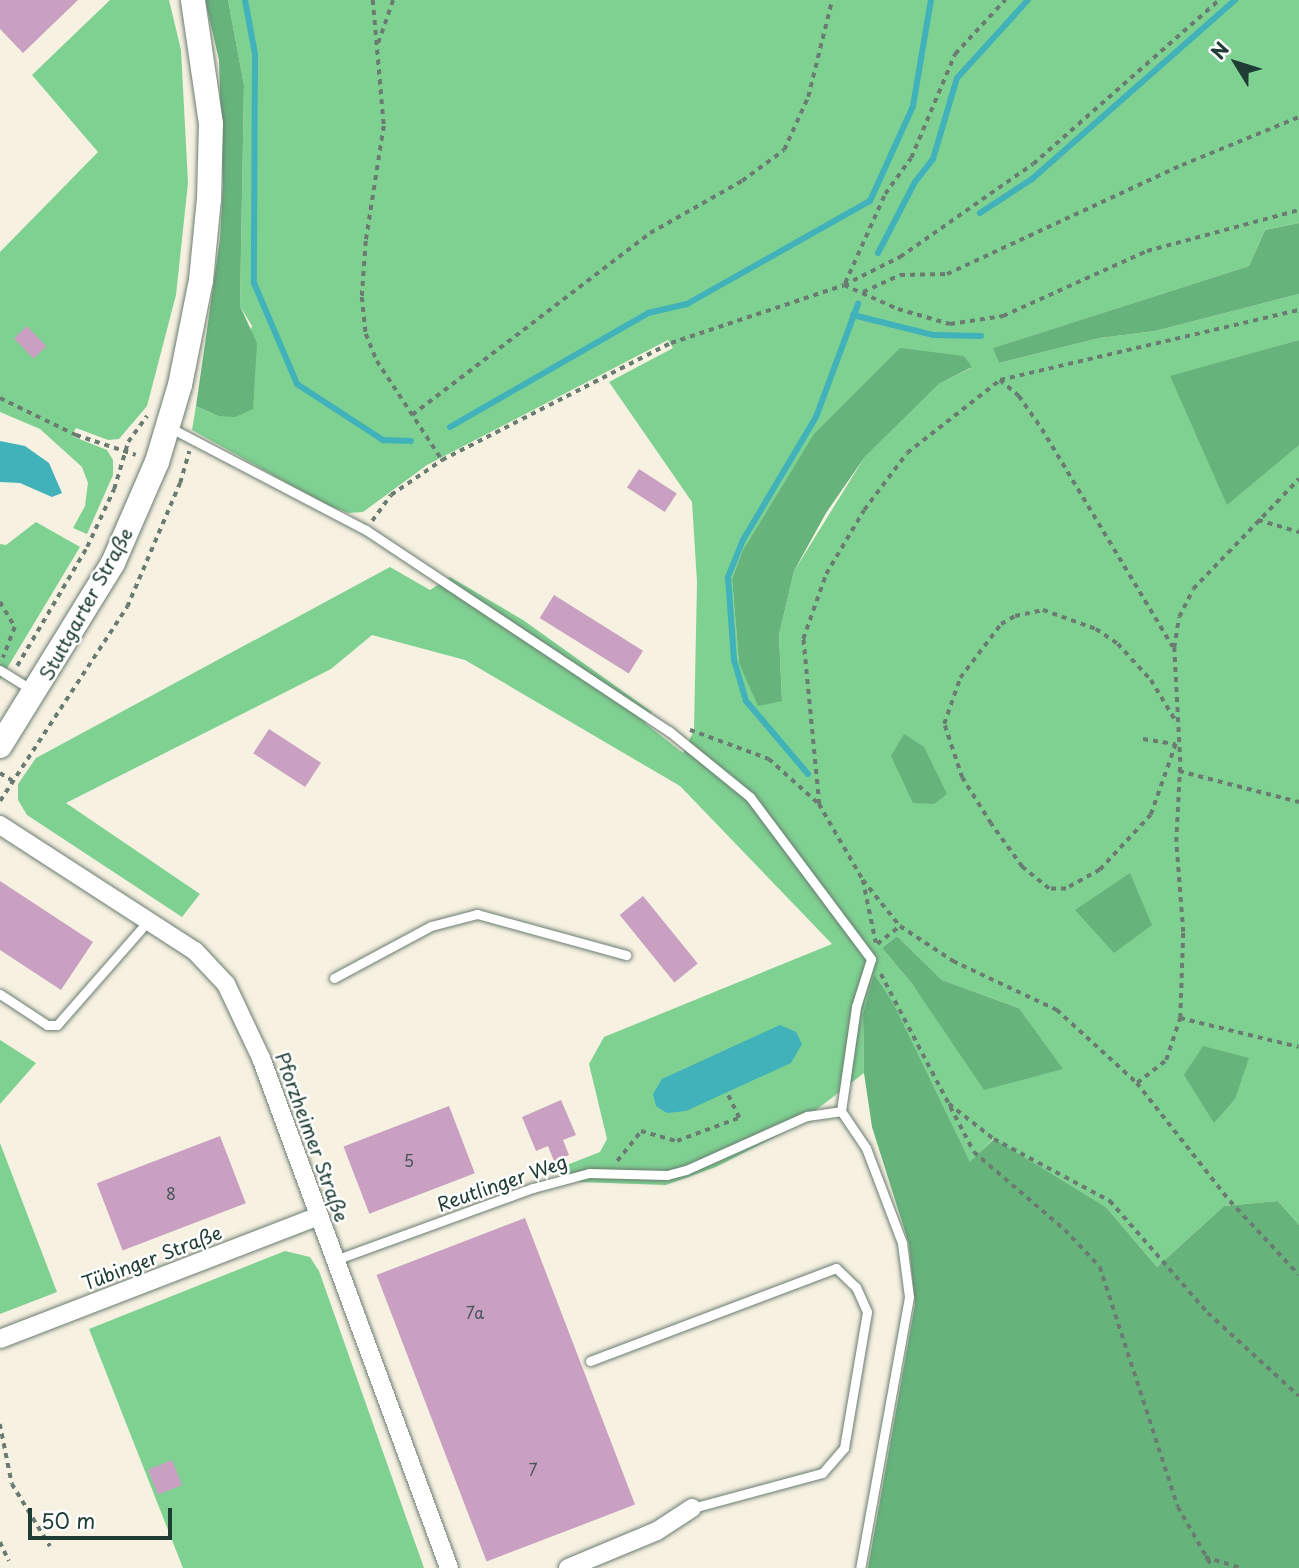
<!DOCTYPE html>
<meta charset="utf-8">
<style>
body{margin:0}
#map{position:relative;width:1299px;height:1568px;overflow:hidden;background:#f6f1e1;font-family:"Playpen Sans",sans-serif}
div>[style]{position:absolute}
[style*='--x']{left:calc(var(--x)*1px);top:calc(var(--y)*1px);width:calc(var(--w)*1px);rotate:calc(var(--a)*1deg)}
.green>*{inset:0;background:#7fd192}
.forest>*{inset:0;background:#67b37c}
.water>*{inset:0;background:#41b1ba}
.stream>*{height:6px;margin:-3px;padding:0 3px;transform-origin:3px;border-radius:3px;background:#41b1ba}
.building>*{inset:0;background:#c9a0c2;transform-origin:0 0}
.path>*{height:3.5px;margin-top:-1.75px;transform-origin:0;background:repeating-linear-gradient(90deg,#6a7c71 0 5px,transparent 0 10px)}
.roads{filter:drop-shadow(0 0 2px #6a7c71) drop-shadow(0 0 2px #6a7c71)}
.lane>*{height:9px;margin:-4.5px;padding:0 4.5px;transform-origin:4.5px;border-radius:4.5px;background:#fff}
.street>*{height:18px;margin:-9px;padding:0 9px;transform-origin:9px;border-radius:9px;background:#fff}
.secondary>*{height:24px;margin:-12px;padding:0 12px;transform-origin:12px;border-radius:12px;background:#fff}
span{translate:-50% -50%;white-space:nowrap;text-align:center;line-height:1.15;-webkit-text-stroke:5px #fff;paint-order:stroke}
.number-label{font-size:16px;color:#4a5658}
.number-label span{-webkit-text-stroke-width:0}
.street-label{font-size:19px;color:#1f3d34}
.north{position:absolute;left:1201px;top:28px;width:70px;height:70px;-webkit-text-stroke:5px #fff;paint-order:stroke;rotate:308deg;font-size:19px;font-weight:700;line-height:28px;text-align:center;color:#1f3d34}
.north::after{content:'';display:block;margin:auto;width:24px;height:32px;background:#1f3d34;clip-path:polygon(50% 0,100% 100%,50% 72%,0 100%)}
.scale{position:absolute;left:28px;top:1508px;width:144px;height:32px;box-sizing:border-box;border:4px solid #1f3d34;border-top:0;padding-left:9px;font-size:21px;line-height:24px;white-space:nowrap;color:#1f3d34;-webkit-text-stroke:5px #fff;paint-order:stroke}
</style>
<div id="map">
<div class="green">
<div style="clip-path:polygon(110px 0,169px 0,181px 50px,188px 183px,176px 295px,147px 406px,119px 439px,108px 440px,76px 428px,72px 436px,107px 450px,113px 460px,113px 475px,87px 534px,73px 528px,85px 506px,88px 483px,82px 467px,40px 429px,0 412px,0 252px,98px 152px,32px 75px)"></div>
<div style="clip-path:polygon(evenodd,228px 0,1299px 0,1299px 223px,1265px 230px,1249px 266px,994px 348px,999px 363px,1100px 338px,1155px 331px,1299px 294px,1299px 340px,1170px 377px,1284px 455px,1299px 445px,1299px 1225px,1278px 1201px,1224px 1206px,1157px 1267px,1106px 1207px,993px 1139px,970px 1163px,874px 974px,863px 1014px,864px 1073px,794px 1127px,716px 1167px,666px 1185px,579px 1182px,564px 1166px,600px 1152px,607px 1139px,589px 1064px,604px 1037px,832px 944px,680px 786px,465px 660px,372px 635px,331px 669px,66px 803px,200px 894px,182px 917px,27px 815px,18px 800px,18px 784px,36px 758px,390px 567px,430px 590px,450px 577px,523px 620px,652px 712px,645px 723px,683px 753px,694px 730px,697px 582px,692px 502px,609px 382px,673px 348px,668px 340px,427px 465px,363px 512px,348px 513px,325px 504px,192px 430px,196px 406px,218px 416px,252px 326px,240px 306px,244px 85px,228px 0,964px 356px,971px 368px,939px 384px,864px 458px,794px 571px,779px 635px,782px 701px,739px 663px,732px 579px,742px 552px,964px 356px,228px 0,897px 936px,942px 980px,1019px 1008px,1062px 1069px,913px 985px,882px 948px,897px 936px)"></div>
<div style="clip-path:polygon(36px 522px,80px 547px,0 680px,0 544px,6px 545px)"></div>
<div style="clip-path:polygon(0 1040px,36px 1063px,0 1104px)"></div>
<div style="clip-path:polygon(0 1143px,57px 1292px,0 1314px)"></div>
<div style="clip-path:polygon(285px 1251px,310px 1257px,319px 1271px,424px 1568px,183px 1568px,89px 1329px)"></div>
</div>
<div class="forest">
<div style="clip-path:polygon(205px 0,228px 0,244px 85px,240px 306px,257px 343px,253px 409px,235px 417px,218px 416px,196px 406px,220px 239px,223px 186px,219px 60px)"></div>
<div style="clip-path:polygon(1299px 223px,1299px 294px,1155px 331px,1100px 338px,999px 363px,993px 348px,1249px 266px,1265px 230px)"></div>
<div style="clip-path:polygon(1299px 340px,1299px 445px,1227px 505px,1170px 376px)"></div>
<div style="clip-path:polygon(900px 348px,964px 356px,972px 367px,939px 384px,864px 458px,826px 513px,794px 571px,779px 635px,782px 701px,758px 706px,739px 663px,732px 579px,742px 552px,814px 434px)"></div>
<div style="clip-path:polygon(904px 734px,924px 747px,947px 794px,934px 804px,913px 803px,891px 756px)"></div>
<div style="clip-path:polygon(1130px 873px,1152px 925px,1114px 953px,1075px 910px)"></div>
<div style="clip-path:polygon(897px 936px,942px 980px,1019px 1008px,1063px 1069px,984px 1090px,913px 985px,882px 948px)"></div>
<div style="clip-path:polygon(874px 974px,893px 1003px,970px 1162px,994px 1139px,1106px 1207px,1157px 1267px,1224px 1206px,1278px 1201px,1299px 1225px,1299px 1568px,868px 1568px,915px 1304px,909px 1244px,872px 1127px,864px 1073px,863px 1014px)"></div>
<div style="clip-path:polygon(1203px 1046px,1249px 1058px,1235px 1099px,1214px 1123px,1184px 1075px)"></div>
</div>
<div class="water">
<div style="clip-path:polygon(0 441px,25px 446px,49px 463px,62px 493px,52px 497px,20px 483px,0 482px)"></div>
<div style="clip-path:polygon(780px 1025px,796px 1032px,802px 1044px,791px 1063px,686px 1111px,667px 1113px,656px 1106px,653px 1094px,662px 1079px)"></div>
</div>
<div class="stream">
<div style="--x:245;--y:0;--w:55;--a:79.5"></div>
<div style="--x:255;--y:54;--w:229;--a:90.3"></div>
<div style="--x:254;--y:283;--w:110;--a:66.9"></div>
<div style="--x:297;--y:384;--w:103;--a:33.1"></div>
<div style="--x:383;--y:440;--w:28;--a:2"></div>
<div style="--x:980;--y:213;--w:62;--a:-33.2"></div>
<div style="--x:1032;--y:179;--w:271;--a:-41.4"></div>
<div style="--x:878;--y:253;--w:80;--a:-62.5"></div>
<div style="--x:915;--y:182;--w:29;--a:-52"></div>
<div style="--x:933;--y:159;--w:84;--a:-73.5"></div>
<div style="--x:957;--y:78;--w:105;--a:-47.7"></div>
<div style="--x:853;--y:315;--w:82;--a:14"></div>
<div style="--x:933;--y:335;--w:48;--a:1.2"></div>
<div style="--x:450;--y:427;--w:228;--a:-29.9"></div>
<div style="--x:648;--y:313;--w:40;--a:-13"></div>
<div style="--x:687;--y:304;--w:210;--a:-29.4"></div>
<div style="--x:870;--y:201;--w:104;--a:-65.6"></div>
<div style="--x:913;--y:106;--w:108;--a:-80.4"></div>
<div style="--x:808;--y:774;--w:96;--a:-130.3"></div>
<div style="--x:746;--y:701;--w:43;--a:-106.3"></div>
<div style="--x:734;--y:660;--w:83;--a:-94.1"></div>
<div style="--x:728;--y:577;--w:40;--a:-68"></div>
<div style="--x:743;--y:540;--w:143;--a:-59.3"></div>
<div style="--x:816;--y:417;--w:121;--a:-69.6"></div>
</div>
<div class="building">
<div style="clip-path:polygon(0 0,78px 0,23px 53px,0 29px)"></div>
<div style="left:27px;top:326px;width:28px;height:18px;rotate:46deg"></div>
<div style="left:639px;top:469px;width:45px;height:22px;rotate:33deg"></div>
<div style="left:554px;top:595px;width:105px;height:27px;rotate:32deg"></div>
<div style="left:269px;top:729px;width:62px;height:29px;rotate:33deg"></div>
<div style="clip-path:polygon(0 881px,93px 942px,61px 990px,0 950px)"></div>
<div style="left:643px;top:896px;width:87px;height:30px;rotate:51deg"></div>
<div style="clip-path:polygon(561px 1100px,576px 1135px,563px 1140px,569px 1155px,554px 1161px,548px 1146px,536px 1151px,522px 1117px)"></div>
<div style="left:449px;top:1106px;width:72px;height:113px;rotate:69deg"></div>
<div style="left:220px;top:1136px;width:72px;height:132px;rotate:69deg"></div>
<div style="left:525px;top:1218px;width:307px;height:159px;rotate:69deg"></div>
<div style="left:172px;top:1460px;width:27px;height:26px;rotate:68deg"></div>
</div>
<div class="path">
<div style="--x:373;--y:0;--w:126;--a:85"></div>
<div style="--x:384;--y:126;--w:116;--a:98.9"></div>
<div style="--x:366;--y:241;--w:56;--a:94.1"></div>
<div style="--x:362;--y:297;--w:37;--a:84"></div>
<div style="--x:366;--y:334;--w:29;--a:68"></div>
<div style="--x:377;--y:361;--w:118;--a:56.7"></div>
<div style="--x:378;--y:43;--w:46;--a:-70.8"></div>
<div style="--x:845;--y:283;--w:98;--a:-65.8"></div>
<div style="--x:885;--y:194;--w:44;--a:-54.2"></div>
<div style="--x:911;--y:158;--w:113;--a:-67.1"></div>
<div style="--x:955;--y:54;--w:74;--a:-47.2"></div>
<div style="--x:844;--y:285;--w:63;--a:-26.6"></div>
<div style="--x:900;--y:257;--w:162;--a:-35"></div>
<div style="--x:1033;--y:164;--w:248;--a:-41.4"></div>
<div style="--x:863;--y:292;--w:41;--a:-24.7"></div>
<div style="--x:900;--y:275;--w:47;--a:-1.2"></div>
<div style="--x:947;--y:274;--w:259;--a:-24.9"></div>
<div style="--x:1182;--y:165;--w:126;--a:-22.3"></div>
<div style="--x:1000;--y:380;--w:25;--a:40"></div>
<div style="--x:1019;--y:396;--w:40;--a:55.1"></div>
<div style="--x:1042;--y:429;--w:254;--a:59"></div>
<div style="--x:0;--y:398;--w:85;--a:26"></div>
<div style="--x:76;--y:435;--w:63;--a:18.4"></div>
<div style="--x:412;--y:415;--w:300;--a:-37.4"></div>
<div style="--x:650;--y:233;--w:106;--a:-29.5"></div>
<div style="--x:742;--y:181;--w:52;--a:-36.4"></div>
<div style="--x:784;--y:150;--w:58;--a:-65.6"></div>
<div style="--x:808;--y:97;--w:100;--a:-76.1"></div>
<div style="--x:1258;--y:520;--w:43;--a:16.3"></div>
<div style="--x:372;--y:521;--w:32;--a:-54"></div>
<div style="--x:391;--y:495;--w:62;--a:-34.5"></div>
<div style="--x:442;--y:460;--w:257;--a:-27.1"></div>
<div style="--x:671;--y:343;--w:182;--a:-18.5"></div>
<div style="--x:844;--y:285;--w:59;--a:24"></div>
<div style="--x:898;--y:309;--w:54;--a:16.1"></div>
<div style="--x:950;--y:324;--w:54;--a:-8.6"></div>
<div style="--x:1003;--y:316;--w:158;--a:-24.3"></div>
<div style="--x:1147;--y:251;--w:157;--a:-15.1"></div>
<div style="--x:0;--y:602;--w:29;--a:59"></div>
<div style="--x:15;--y:627;--w:33;--a:111"></div>
<div style="--x:17;--y:666;--w:138;--a:-59.5"></div>
<div style="--x:87;--y:547;--w:64;--a:-65"></div>
<div style="--x:114;--y:489;--w:49;--a:-73.4"></div>
<div style="--x:128;--y:442;--w:32;--a:-54"></div>
<div style="--x:690;--y:730;--w:84;--a:20.2"></div>
<div style="--x:769;--y:759;--w:67;--a:42"></div>
<div style="--x:819;--y:804;--w:166;--a:-95.5"></div>
<div style="--x:803;--y:639;--w:69;--a:-70.5"></div>
<div style="--x:826;--y:574;--w:74;--a:-59.3"></div>
<div style="--x:864;--y:510;--w:71;--a:-53"></div>
<div style="--x:907;--y:453;--w:118;--a:-38.1"></div>
<div style="--x:1000;--y:380;--w:307;--a:-13.2"></div>
<div style="--x:1143;--y:739;--w:33;--a:9"></div>
<div style="--x:1176;--y:744;--w:75;--a:109.4"></div>
<div style="--x:1151;--y:815;--w:75;--a:132.8"></div>
<div style="--x:1100;--y:870;--w:39;--a:151"></div>
<div style="--x:1066;--y:889;--w:17;--a:180"></div>
<div style="--x:1049;--y:889;--w:35;--a:-141"></div>
<div style="--x:1022;--y:867;--w:53;--a:-125.8"></div>
<div style="--x:991;--y:824;--w:54;--a:-122.2"></div>
<div style="--x:962;--y:778;--w:57;--a:-108.4"></div>
<div style="--x:944;--y:724;--w:49;--a:-70.8"></div>
<div style="--x:960;--y:678;--w:68;--a:-52.8"></div>
<div style="--x:1001;--y:624;--w:16;--a:-30"></div>
<div style="--x:1015;--y:616;--w:29;--a:-12"></div>
<div style="--x:1043;--y:610;--w:56;--a:19.7"></div>
<div style="--x:1096;--y:629;--w:27;--a:34"></div>
<div style="--x:1118;--y:644;--w:49;--a:47.5"></div>
<div style="--x:1151;--y:680;--w:50;--a:58.8"></div>
<div style="--x:1179;--y:771;--w:124;--a:14.5"></div>
<div style="--x:0;--y:773;--w:15;--a:32"></div>
<div style="--x:0;--y:801;--w:232;--a:-56.8"></div>
<div style="--x:127;--y:607;--w:135;--a:-66.9"></div>
<div style="--x:180;--y:483;--w:33;--a:-74"></div>
<div style="--x:819;--y:804;--w:88;--a:59.9"></div>
<div style="--x:863;--y:880;--w:59;--a:51.2"></div>
<div style="--x:900;--y:926;--w:64;--a:33.4"></div>
<div style="--x:953;--y:961;--w:115;--a:25.2"></div>
<div style="--x:1057;--y:1010;--w:108;--a:42.4"></div>
<div style="--x:1137;--y:1083;--w:150;--a:51.8"></div>
<div style="--x:1230;--y:1201;--w:101;--a:47"></div>
<div style="--x:863;--y:880;--w:64;--a:78.3"></div>
<div style="--x:877;--y:944;--w:29;--a:-38"></div>
<div style="--x:881;--y:974;--w:201;--a:62.4"></div>
<div style="--x:974;--y:1152;--w:120;--a:40.6"></div>
<div style="--x:1065;--y:1230;--w:51;--a:46.6"></div>
<div style="--x:1100;--y:1267;--w:252;--a:72"></div>
<div style="--x:1178;--y:1507;--w:70;--a:60.2"></div>
<div style="--x:1180;--y:1018;--w:122;--a:13.7"></div>
<div style="--x:1137;--y:1083;--w:37;--a:-38"></div>
<div style="--x:1166;--y:1060;--w:44;--a:-71.6"></div>
<div style="--x:1180;--y:1018;--w:86;--a:-88"></div>
<div style="--x:1183;--y:932;--w:90;--a:-94.4"></div>
<div style="--x:1176;--y:842;--w:80;--a:-87.1"></div>
<div style="--x:1180;--y:762;--w:114;--a:-93"></div>
<div style="--x:1174;--y:648;--w:31;--a:-81"></div>
<div style="--x:1179;--y:617;--w:31;--a:-63"></div>
<div style="--x:1193;--y:589;--w:153;--a:-46.1"></div>
<div style="--x:949;--y:1104;--w:57;--a:37.9"></div>
<div style="--x:994;--y:1139;--w:132;--a:28.1"></div>
<div style="--x:1110;--y:1201;--w:149;--a:48.8"></div>
<div style="--x:1208;--y:1313;--w:123;--a:42.4"></div>
<div style="--x:617;--y:1161;--w:38;--a:-51"></div>
<div style="--x:641;--y:1131;--w:37;--a:16"></div>
<div style="--x:677;--y:1141;--w:66;--a:-20.4"></div>
<div style="--x:739;--y:1118;--w:28;--a:-116"></div>
<div style="--x:0;--y:1424;--w:61;--a:78.7"></div>
<div style="--x:12;--y:1484;--w:73;--a:58.5"></div>
<div style="--x:0;--y:1542;--w:21;--a:65"></div>
<div style="--x:1205;--y:1557;--w:39;--a:17"></div>
</div>
<div class="roads">
<div class="lane">
<div style="--x:169;--y:427;--w:222;--a:27.6"></div>
<div style="--x:366;--y:530;--w:364;--a:33.6"></div>
<div style="--x:669;--y:731;--w:104;--a:39.2"></div>
<div style="--x:750;--y:797;--w:202;--a:53.2"></div>
<div style="--x:871;--y:959;--w:50;--a:107.4"></div>
<div style="--x:856;--y:1007;--w:105;--a:98.2"></div>
<div style="--x:0;--y:670;--w:36;--a:32"></div>
<div style="--x:334;--y:978;--w:110;--a:-28.2"></div>
<div style="--x:431;--y:926;--w:48;--a:-14.6"></div>
<div style="--x:477;--y:914;--w:155;--a:15.4"></div>
<div style="--x:0;--y:994;--w:56;--a:33.4"></div>
<div style="--x:47;--y:1025;--w:10;--a:0"></div>
<div style="--x:57;--y:1025;--w:138;--a:-48.8"></div>
<div style="--x:335;--y:1260;--w:211;--a:-20"></div>
<div style="--x:533;--y:1188;--w:58;--a:-15"></div>
<div style="--x:589;--y:1173;--w:78;--a:1.5"></div>
<div style="--x:667;--y:1175;--w:20;--a:-15"></div>
<div style="--x:686;--y:1170;--w:133;--a:-24.1"></div>
<div style="--x:807;--y:1116;--w:34;--a:-8"></div>
<div style="--x:841;--y:1111;--w:45;--a:56"></div>
<div style="--x:866;--y:1148;--w:102;--a:69.2"></div>
<div style="--x:902;--y:1243;--w:54;--a:82.6"></div>
<div style="--x:909;--y:1297;--w:275;--a:100.2"></div>
<div style="--x:590;--y:1361;--w:263;--a:-20.7"></div>
<div style="--x:836;--y:1268;--w:28;--a:44"></div>
<div style="--x:856;--y:1287;--w:27;--a:66"></div>
<div style="--x:867;--y:1312;--w:138;--a:99.6"></div>
<div style="--x:844;--y:1448;--w:33;--a:131"></div>
<div style="--x:822;--y:1473;--w:135;--a:164.9"></div>
</div>
<div class="street">
<div style="--x:0;--y:825;--w:232;--a:32.9"></div>
<div style="--x:195;--y:951;--w:45;--a:46.8"></div>
<div style="--x:226;--y:984;--w:82;--a:64.7"></div>
<div style="--x:261;--y:1058;--w:544;--a:69.76"></div>
<div style="--x:0;--y:1339;--w:342;--a:-21.1"></div>
<div style="--x:568;--y:1568;--w:96;--a:-22.6"></div>
<div style="--x:657;--y:1531;--w:42;--a:-33.3"></div>
</div>
<div class="secondary">
<div style="--x:0;--y:746;--w:215;--a:-58.3"></div>
<div style="--x:113;--y:563;--w:110;--a:-66.5"></div>
<div style="--x:157;--y:462;--w:80;--a:-73.4"></div>
<div style="--x:180;--y:385;--w:107;--a:-78.7"></div>
<div style="--x:201;--y:280;--w:81;--a:-84.4"></div>
<div style="--x:209;--y:199;--w:75;--a:-88.5"></div>
<div style="--x:211;--y:124;--w:125;--a:-98.3"></div>
</div>
</div>
<div class="number-label">
<span style="left:409px;top:1160px">5</span>
<span style="left:171px;top:1193px">8</span>
<span style="left:475px;top:1312px">7a</span>
<span style="left:533px;top:1469px">7</span>
</div>
<div class="street-label">
<span style="left:86px;top:604px;rotate:-61deg">Stuttgarter Straße</span>
<span style="left:312px;top:1137px;rotate:70deg">Pforzheimer Straße</span>
<span style="left:502px;top:1183px;rotate:-19deg">Reutlinger Weg</span>
<span style="left:152px;top:1258px;rotate:-21deg">Tübinger Straße</span>
</div>
<div class="north">N</div>
<div class="scale">50 m</div>
</div>
